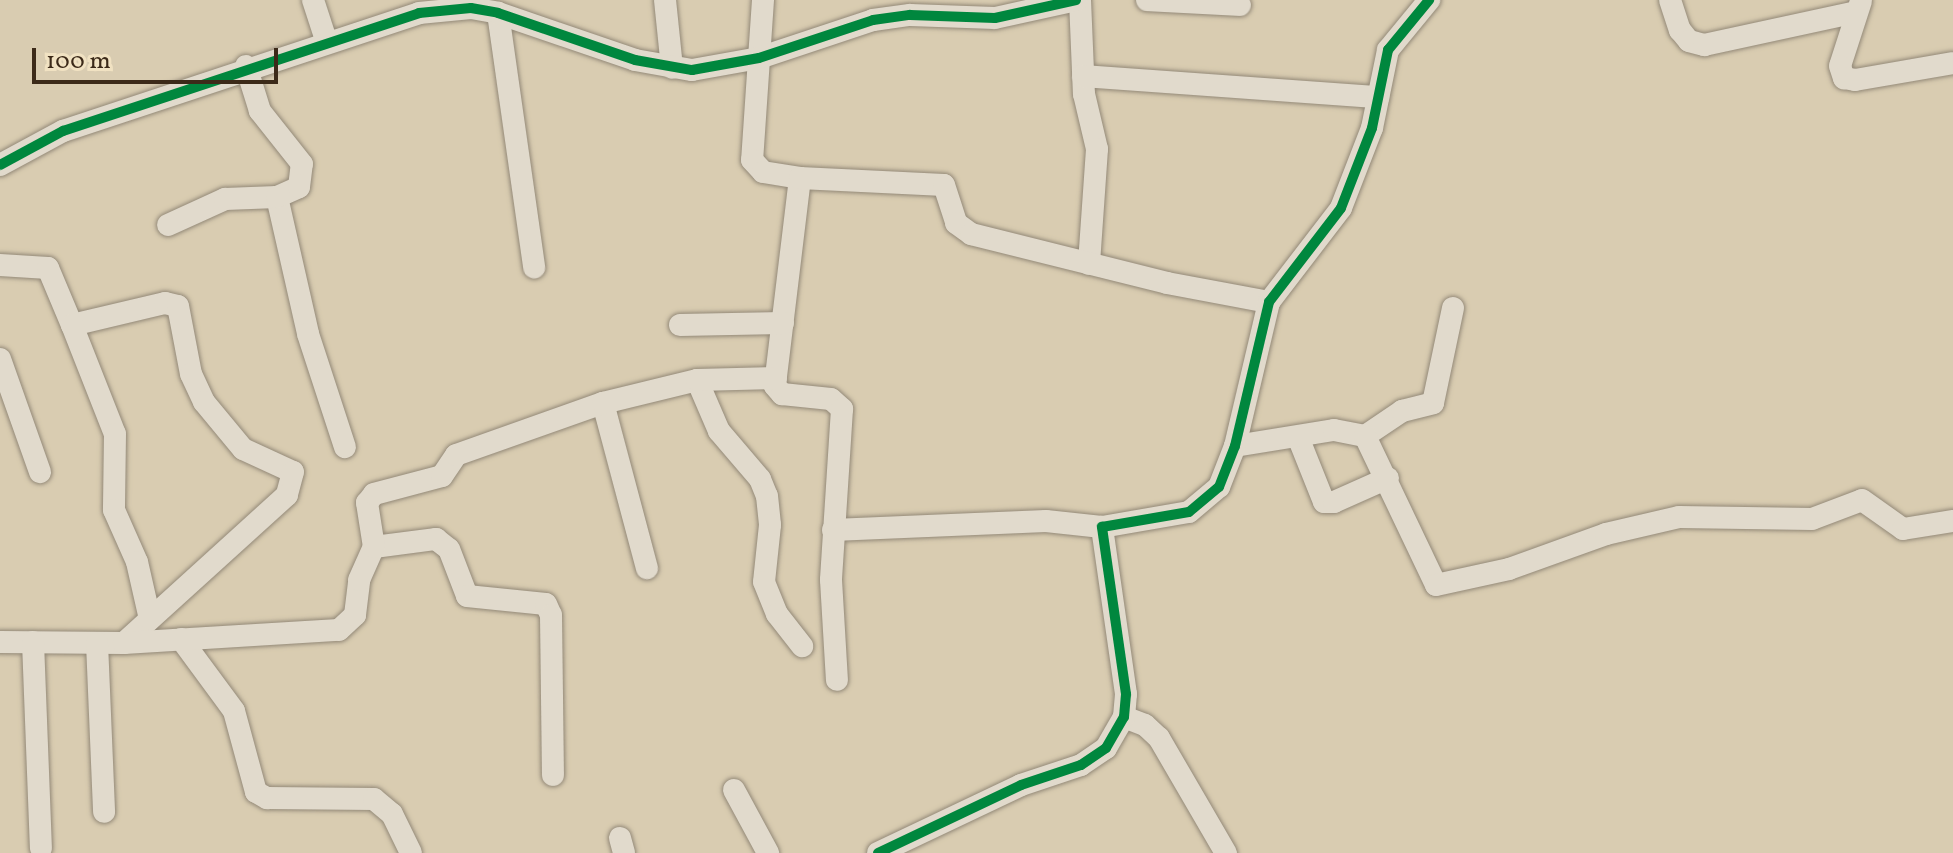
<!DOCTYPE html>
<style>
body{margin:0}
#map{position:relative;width:1953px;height:853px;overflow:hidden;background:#d9ccb1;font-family:Vollkorn,serif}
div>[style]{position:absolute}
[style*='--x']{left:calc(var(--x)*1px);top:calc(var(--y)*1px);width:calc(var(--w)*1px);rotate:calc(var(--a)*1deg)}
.roads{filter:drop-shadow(0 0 2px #938978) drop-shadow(0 0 2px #938978)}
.minor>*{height:22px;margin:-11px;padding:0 11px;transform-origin:11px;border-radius:11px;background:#e1dacc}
.cycleway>*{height:10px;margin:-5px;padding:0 5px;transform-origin:5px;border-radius:5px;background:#00873e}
span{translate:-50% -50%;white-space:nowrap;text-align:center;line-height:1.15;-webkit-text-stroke:6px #f1e2c2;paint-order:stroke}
.scale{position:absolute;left:32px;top:48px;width:246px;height:36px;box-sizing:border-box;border:4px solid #3c2a19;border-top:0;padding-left:10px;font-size:24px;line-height:28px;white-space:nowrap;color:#3c2a19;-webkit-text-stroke:6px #f1e2c2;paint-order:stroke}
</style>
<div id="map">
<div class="roads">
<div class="minor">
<div style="--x:313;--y:0;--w:42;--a:72"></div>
<div style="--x:665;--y:0;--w:68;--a:84.1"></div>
<div style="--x:763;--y:0;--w:160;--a:93.9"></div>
<div style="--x:752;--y:160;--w:16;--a:47"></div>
<div style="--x:763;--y:172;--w:37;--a:9"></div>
<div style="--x:800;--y:178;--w:209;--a:96.9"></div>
<div style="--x:775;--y:386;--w:11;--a:49"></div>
<div style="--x:782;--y:394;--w:49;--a:5.8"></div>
<div style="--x:831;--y:399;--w:15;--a:42"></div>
<div style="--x:842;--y:409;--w:171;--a:93.7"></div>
<div style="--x:831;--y:580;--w:100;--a:86.6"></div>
<div style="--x:1080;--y:0;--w:94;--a:87.6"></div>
<div style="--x:1084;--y:94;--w:57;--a:76.7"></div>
<div style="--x:1097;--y:149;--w:115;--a:94"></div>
<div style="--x:1147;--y:0;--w:93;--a:3.1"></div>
<div style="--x:1670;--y:0;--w:32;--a:72"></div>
<div style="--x:1680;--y:30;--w:14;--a:51"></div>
<div style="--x:1689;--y:41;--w:16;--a:15"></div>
<div style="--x:1704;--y:45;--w:156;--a:-12.2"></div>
<div style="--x:1861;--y:1;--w:68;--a:107.9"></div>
<div style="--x:1840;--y:66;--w:13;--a:72"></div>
<div style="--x:1844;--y:78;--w:11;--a:10"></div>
<div style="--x:1855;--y:80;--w:99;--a:-9.8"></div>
<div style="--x:498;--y:13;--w:257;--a:81.9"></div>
<div style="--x:1083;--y:76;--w:296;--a:4.1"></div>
<div style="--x:0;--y:165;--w:72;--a:-28.4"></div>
<div style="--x:63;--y:131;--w:375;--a:-18.3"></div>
<div style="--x:419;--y:13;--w:52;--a:-5.5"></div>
<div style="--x:471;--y:8;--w:27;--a:10"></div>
<div style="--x:498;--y:13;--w:145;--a:18.9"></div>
<div style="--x:635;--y:60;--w:58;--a:10"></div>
<div style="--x:692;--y:70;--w:68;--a:-10.2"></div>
<div style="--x:759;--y:58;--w:120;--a:-18.4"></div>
<div style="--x:873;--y:20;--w:37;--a:-8"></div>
<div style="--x:910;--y:15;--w:85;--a:2"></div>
<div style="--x:995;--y:18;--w:83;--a:-12.5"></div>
<div style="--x:800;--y:178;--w:144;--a:2.8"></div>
<div style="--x:944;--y:185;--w:40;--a:72"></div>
<div style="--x:956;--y:223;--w:19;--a:36"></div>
<div style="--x:971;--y:234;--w:202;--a:14"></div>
<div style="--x:1167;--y:283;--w:104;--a:10.6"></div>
<div style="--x:277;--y:197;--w:140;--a:77.2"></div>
<div style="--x:308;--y:334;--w:119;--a:71.9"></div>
<div style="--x:168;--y:225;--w:63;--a:-24.5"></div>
<div style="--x:225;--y:199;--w:52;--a:-2.2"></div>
<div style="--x:277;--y:197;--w:24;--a:-24"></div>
<div style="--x:299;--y:187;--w:23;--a:-83"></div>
<div style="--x:302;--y:164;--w:68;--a:-128.4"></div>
<div style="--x:260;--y:111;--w:47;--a:-107.3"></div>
<div style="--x:0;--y:265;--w:48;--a:3.6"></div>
<div style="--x:48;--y:268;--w:62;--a:67.2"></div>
<div style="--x:72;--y:325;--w:96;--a:-13.3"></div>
<div style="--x:165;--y:303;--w:13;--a:13"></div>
<div style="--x:178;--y:306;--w:69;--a:79.2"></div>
<div style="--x:191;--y:374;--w:31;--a:65"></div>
<div style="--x:204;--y:402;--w:61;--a:50.3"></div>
<div style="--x:243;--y:449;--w:55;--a:24.7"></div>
<div style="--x:293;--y:472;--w:24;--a:105"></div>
<div style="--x:287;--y:495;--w:220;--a:137.8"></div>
<div style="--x:72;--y:325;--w:117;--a:68.5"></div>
<div style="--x:115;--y:434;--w:76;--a:90.8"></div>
<div style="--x:114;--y:510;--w:57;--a:66.1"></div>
<div style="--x:137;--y:562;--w:58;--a:77.2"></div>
<div style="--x:680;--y:325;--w:103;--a:-1.1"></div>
<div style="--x:0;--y:359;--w:120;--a:70.5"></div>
<div style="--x:697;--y:380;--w:56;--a:66.7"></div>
<div style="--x:719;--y:431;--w:63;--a:49.5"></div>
<div style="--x:760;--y:479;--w:18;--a:68"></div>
<div style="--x:767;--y:496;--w:29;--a:84"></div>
<div style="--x:770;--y:525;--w:57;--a:96"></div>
<div style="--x:764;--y:582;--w:35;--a:68"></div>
<div style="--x:777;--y:614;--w:41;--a:52"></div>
<div style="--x:603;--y:403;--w:171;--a:75.1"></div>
<div style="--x:1365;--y:436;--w:45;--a:-34"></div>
<div style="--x:1402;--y:411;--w:32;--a:-14"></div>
<div style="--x:1433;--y:403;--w:97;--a:-78.1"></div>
<div style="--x:1298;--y:437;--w:70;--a:68.2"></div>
<div style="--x:1324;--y:502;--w:10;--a:0"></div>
<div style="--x:1334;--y:502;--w:59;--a:-24"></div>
<div style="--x:1235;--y:446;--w:100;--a:-9.2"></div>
<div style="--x:1334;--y:430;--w:32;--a:11"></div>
<div style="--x:1365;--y:436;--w:165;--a:64.5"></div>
<div style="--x:1436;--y:585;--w:75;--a:-12.4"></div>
<div style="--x:1509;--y:569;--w:103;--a:-19.8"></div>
<div style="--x:1606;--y:534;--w:75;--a:-13.1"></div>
<div style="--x:1679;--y:517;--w:133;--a:0.9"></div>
<div style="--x:1812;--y:519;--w:53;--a:-20.8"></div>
<div style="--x:1862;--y:500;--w:50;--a:35.3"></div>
<div style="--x:1903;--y:529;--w:51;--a:-9.1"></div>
<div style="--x:833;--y:530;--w:213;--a:-2.4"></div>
<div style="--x:1046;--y:521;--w:56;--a:6.1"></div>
<div style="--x:374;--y:547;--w:63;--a:-7.4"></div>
<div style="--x:436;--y:539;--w:16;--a:38"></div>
<div style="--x:449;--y:549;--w:50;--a:69"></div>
<div style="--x:467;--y:596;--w:79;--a:5.8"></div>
<div style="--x:546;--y:604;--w:12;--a:66"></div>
<div style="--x:551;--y:615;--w:160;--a:89.3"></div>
<div style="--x:181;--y:639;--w:89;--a:53.6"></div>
<div style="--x:234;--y:711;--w:84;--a:74.8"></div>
<div style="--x:256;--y:792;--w:13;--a:29"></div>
<div style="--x:267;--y:798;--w:107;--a:0.5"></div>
<div style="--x:374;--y:799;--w:23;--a:40"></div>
<div style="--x:392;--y:814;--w:43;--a:64"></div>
<div style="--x:0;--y:642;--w:124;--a:0.5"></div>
<div style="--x:124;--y:643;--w:215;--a:-3.5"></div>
<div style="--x:339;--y:630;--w:22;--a:-43"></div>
<div style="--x:355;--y:615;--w:35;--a:-83"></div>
<div style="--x:359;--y:580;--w:36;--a:-66"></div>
<div style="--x:374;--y:547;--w:45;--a:-99"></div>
<div style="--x:367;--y:503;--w:11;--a:-52"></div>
<div style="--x:374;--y:494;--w:70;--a:-14.8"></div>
<div style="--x:442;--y:476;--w:25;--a:-56"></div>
<div style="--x:456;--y:455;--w:156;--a:-19.5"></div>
<div style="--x:603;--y:403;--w:97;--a:-13.7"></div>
<div style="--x:697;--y:380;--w:79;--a:-1.5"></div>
<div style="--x:33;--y:642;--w:206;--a:87.8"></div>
<div style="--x:97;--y:643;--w:169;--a:87.6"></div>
<div style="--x:1124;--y:717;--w:22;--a:21"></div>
<div style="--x:1145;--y:725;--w:19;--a:43"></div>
<div style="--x:1159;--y:738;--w:133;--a:59.8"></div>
<div style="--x:734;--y:790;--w:72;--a:61.6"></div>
<div style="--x:620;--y:838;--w:16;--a:75"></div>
<div style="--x:878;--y:853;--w:158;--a:-25.4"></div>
<div style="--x:1021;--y:785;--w:63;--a:-18.4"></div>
<div style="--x:1081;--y:765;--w:30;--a:-34"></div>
<div style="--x:1106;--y:748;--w:36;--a:-60"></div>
<div style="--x:1124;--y:717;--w:23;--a:-85"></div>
<div style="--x:1126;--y:694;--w:169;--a:-98.2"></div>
<div style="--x:1102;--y:527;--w:88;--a:-9.8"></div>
<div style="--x:1189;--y:512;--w:39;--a:-40"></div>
<div style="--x:1219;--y:487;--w:44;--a:-68.7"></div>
<div style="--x:1235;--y:446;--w:148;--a:-76.7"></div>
<div style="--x:1269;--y:302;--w:118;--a:-52.5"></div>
<div style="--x:1341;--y:208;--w:86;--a:-68.8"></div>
<div style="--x:1372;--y:128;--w:80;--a:-78.4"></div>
<div style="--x:1388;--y:50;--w:65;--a:-50.6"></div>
</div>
</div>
<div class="cycleway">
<div style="--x:0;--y:165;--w:72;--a:-28.4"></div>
<div style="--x:63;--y:131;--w:375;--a:-18.3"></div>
<div style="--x:419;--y:13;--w:52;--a:-5.5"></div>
<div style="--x:471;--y:8;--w:27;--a:10"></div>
<div style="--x:498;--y:13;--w:145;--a:18.9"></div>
<div style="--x:635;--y:60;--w:58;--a:10"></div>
<div style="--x:692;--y:70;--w:68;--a:-10.2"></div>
<div style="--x:759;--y:58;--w:120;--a:-18.4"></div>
<div style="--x:873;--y:20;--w:37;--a:-8"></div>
<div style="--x:910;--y:15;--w:85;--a:2"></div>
<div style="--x:995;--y:18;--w:83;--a:-12.5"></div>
<div style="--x:878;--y:853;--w:158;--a:-25.4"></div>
<div style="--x:1021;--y:785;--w:63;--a:-18.4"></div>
<div style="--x:1081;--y:765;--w:30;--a:-34"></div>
<div style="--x:1106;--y:748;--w:36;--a:-60"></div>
<div style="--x:1124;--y:717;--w:23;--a:-85"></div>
<div style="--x:1126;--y:694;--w:169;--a:-98.2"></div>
<div style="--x:1102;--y:527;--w:88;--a:-9.8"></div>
<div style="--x:1189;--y:512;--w:39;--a:-40"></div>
<div style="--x:1219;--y:487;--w:44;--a:-68.7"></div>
<div style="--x:1235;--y:446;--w:148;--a:-76.7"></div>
<div style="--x:1269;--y:302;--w:118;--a:-52.5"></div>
<div style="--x:1341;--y:208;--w:86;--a:-68.8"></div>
<div style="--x:1372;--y:128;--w:80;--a:-78.4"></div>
<div style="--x:1388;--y:50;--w:65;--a:-50.6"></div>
</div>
<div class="scale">100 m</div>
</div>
